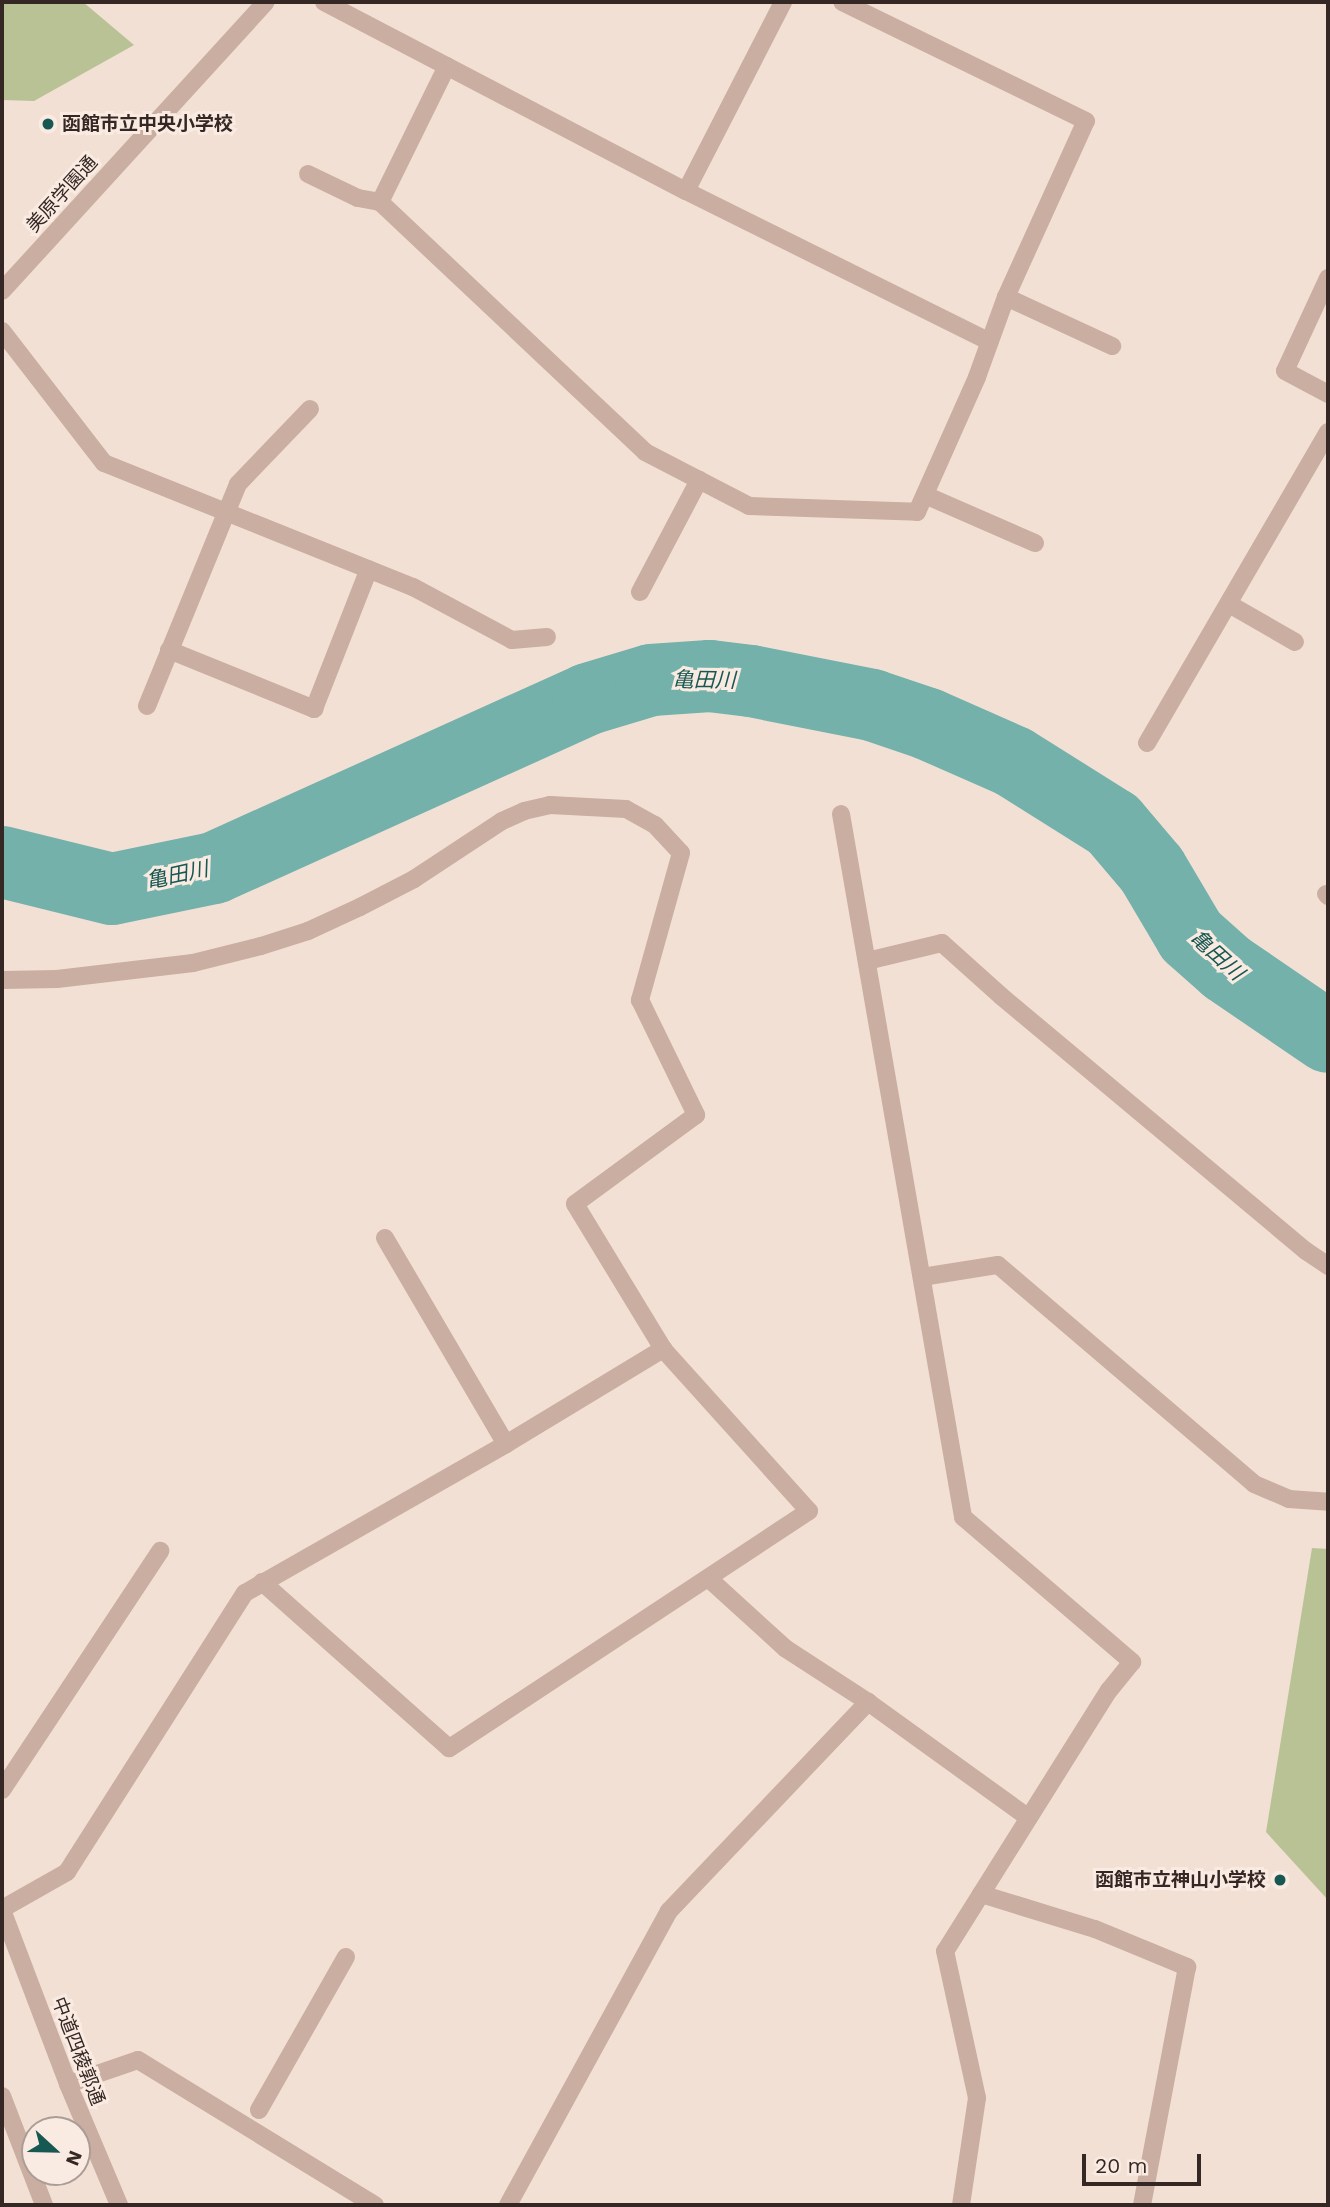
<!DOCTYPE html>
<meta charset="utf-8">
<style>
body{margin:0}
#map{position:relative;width:1330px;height:2207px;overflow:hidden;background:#f2e0d5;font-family:"Work Sans","Noto Sans JP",sans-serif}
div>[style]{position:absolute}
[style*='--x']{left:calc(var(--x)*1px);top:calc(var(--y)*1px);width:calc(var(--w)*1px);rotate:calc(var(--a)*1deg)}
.green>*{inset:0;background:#b9c295}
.river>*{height:72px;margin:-36px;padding:0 36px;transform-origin:36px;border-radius:36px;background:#73b1aa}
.minor>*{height:18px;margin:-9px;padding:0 9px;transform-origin:9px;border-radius:9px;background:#caaea1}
.dots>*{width:19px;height:19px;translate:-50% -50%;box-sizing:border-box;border:4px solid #faebe2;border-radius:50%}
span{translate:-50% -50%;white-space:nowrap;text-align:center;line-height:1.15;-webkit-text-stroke:6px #faebe2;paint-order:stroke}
.poi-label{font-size:19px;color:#342724;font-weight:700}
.left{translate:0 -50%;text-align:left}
.right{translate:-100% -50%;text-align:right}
.street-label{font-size:19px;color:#342724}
.water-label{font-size:21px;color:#185852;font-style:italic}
.frame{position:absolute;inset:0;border:4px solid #342724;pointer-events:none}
.north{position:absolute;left:21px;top:2116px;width:70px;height:70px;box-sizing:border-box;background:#faebe2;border:2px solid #ab9d96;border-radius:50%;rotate:112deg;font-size:19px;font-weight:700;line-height:28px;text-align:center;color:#342724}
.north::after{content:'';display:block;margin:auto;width:24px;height:32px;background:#185852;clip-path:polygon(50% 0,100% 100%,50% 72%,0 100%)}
.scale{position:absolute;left:1082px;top:2154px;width:119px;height:32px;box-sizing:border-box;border:4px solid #342724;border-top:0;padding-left:9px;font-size:21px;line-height:24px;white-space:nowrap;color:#342724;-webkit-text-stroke:5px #faebe2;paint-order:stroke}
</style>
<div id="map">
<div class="green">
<div style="clip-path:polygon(2px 2px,83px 2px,134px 45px,34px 101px,2px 100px)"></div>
<div style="clip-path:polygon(1312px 1548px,1328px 1549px,1328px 1900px,1266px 1832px)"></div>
</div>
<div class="river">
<div style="--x:2;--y:862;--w:113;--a:13.8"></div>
<div style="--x:112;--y:889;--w:104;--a:-11.6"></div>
<div style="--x:214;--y:868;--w:410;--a:-24.3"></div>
<div style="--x:588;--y:699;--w:66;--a:-16.8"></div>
<div style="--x:651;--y:680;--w:59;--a:-3.9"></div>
<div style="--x:710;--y:676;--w:41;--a:7"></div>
<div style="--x:751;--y:681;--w:123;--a:11.2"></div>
<div style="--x:872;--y:705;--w:59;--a:18.7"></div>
<div style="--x:928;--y:724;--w:94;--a:23.8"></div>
<div style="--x:1014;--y:762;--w:117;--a:32.1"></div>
<div style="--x:1113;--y:824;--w:60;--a:49.7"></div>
<div style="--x:1152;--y:870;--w:77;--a:59.4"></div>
<div style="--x:1191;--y:936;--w:48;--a:41.6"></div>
<div style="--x:1227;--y:968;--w:122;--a:34.3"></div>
</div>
<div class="minor">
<div style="--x:324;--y:2;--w:408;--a:27.6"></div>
<div style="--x:686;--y:191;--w:339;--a:26.4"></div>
<div style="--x:447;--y:66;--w:152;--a:116.2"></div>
<div style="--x:380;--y:202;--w:364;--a:43.3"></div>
<div style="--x:645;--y:452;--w:117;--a:27.4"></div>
<div style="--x:749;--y:506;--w:168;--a:2"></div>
<div style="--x:917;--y:512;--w:148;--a:-66"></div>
<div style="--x:977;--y:377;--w:85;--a:-70.1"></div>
<div style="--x:1006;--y:297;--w:193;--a:-65.6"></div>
<div style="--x:1086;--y:121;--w:271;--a:-154"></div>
<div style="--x:308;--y:174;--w:55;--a:25.6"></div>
<div style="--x:358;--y:198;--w:22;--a:10"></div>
<div style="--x:686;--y:191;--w:212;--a:-62.8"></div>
<div style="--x:1328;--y:278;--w:102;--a:114.8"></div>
<div style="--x:1285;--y:371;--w:49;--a:28.1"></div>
<div style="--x:2;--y:291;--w:391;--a:-47.6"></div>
<div style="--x:1006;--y:297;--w:117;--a:24.8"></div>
<div style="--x:2;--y:331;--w:167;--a:52.3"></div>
<div style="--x:104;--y:463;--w:333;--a:21.9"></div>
<div style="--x:413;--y:587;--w:112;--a:28.2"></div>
<div style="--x:512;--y:640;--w:35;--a:-5"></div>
<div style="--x:925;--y:495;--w:120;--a:23.6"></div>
<div style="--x:640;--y:592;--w:127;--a:-62.2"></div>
<div style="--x:1229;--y:604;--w:76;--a:29.9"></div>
<div style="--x:169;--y:650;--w:157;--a:22.1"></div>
<div style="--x:314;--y:709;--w:150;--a:-68.6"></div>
<div style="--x:147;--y:706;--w:240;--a:-67.7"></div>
<div style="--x:238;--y:484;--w:104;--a:-46.2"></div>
<div style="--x:1147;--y:743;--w:360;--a:-59.8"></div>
<div style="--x:841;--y:814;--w:714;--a:80.15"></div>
<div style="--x:963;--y:1517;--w:223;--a:40.6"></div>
<div style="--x:1132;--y:1662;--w:36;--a:129"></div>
<div style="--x:1109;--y:1690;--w:308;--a:122.1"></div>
<div style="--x:945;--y:1951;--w:150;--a:77.7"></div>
<div style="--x:977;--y:2098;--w:108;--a:98.5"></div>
<div style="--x:1326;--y:894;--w:3;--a:45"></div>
<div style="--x:867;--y:961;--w:77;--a:-13.5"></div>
<div style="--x:942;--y:943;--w:79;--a:41.9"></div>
<div style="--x:1001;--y:996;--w:398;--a:39.9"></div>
<div style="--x:1306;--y:1251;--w:27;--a:34"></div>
<div style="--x:2;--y:980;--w:55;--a:-1"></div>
<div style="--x:57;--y:979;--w:137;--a:-6.7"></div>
<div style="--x:193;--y:963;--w:70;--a:-14"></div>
<div style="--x:261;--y:946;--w:49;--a:-17.7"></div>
<div style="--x:308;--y:931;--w:57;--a:-24.8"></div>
<div style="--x:360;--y:907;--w:61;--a:-27.4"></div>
<div style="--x:414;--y:879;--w:105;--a:-33.4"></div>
<div style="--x:502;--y:821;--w:24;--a:-24"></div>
<div style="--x:524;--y:811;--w:27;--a:-13"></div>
<div style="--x:550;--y:805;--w:76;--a:3"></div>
<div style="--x:626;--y:809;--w:33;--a:29"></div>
<div style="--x:655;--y:825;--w:38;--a:47"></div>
<div style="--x:681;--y:853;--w:153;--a:105.6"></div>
<div style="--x:640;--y:1000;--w:128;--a:64"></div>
<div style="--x:696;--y:1115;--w:150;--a:143.7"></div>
<div style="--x:575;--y:1204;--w:170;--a:58.7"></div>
<div style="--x:663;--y:1349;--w:218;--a:48"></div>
<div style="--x:809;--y:1511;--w:431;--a:146.6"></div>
<div style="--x:449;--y:1748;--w:250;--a:-138.4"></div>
<div style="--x:385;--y:1238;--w:239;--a:59.6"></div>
<div style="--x:922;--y:1277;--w:77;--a:-9"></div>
<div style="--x:998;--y:1265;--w:337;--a:40.5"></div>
<div style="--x:1254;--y:1484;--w:38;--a:23"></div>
<div style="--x:1289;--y:1499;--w:39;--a:4"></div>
<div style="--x:868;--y:1702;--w:198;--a:35.8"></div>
<div style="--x:2;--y:1790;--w:287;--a:-56.5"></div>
<div style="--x:981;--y:1894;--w:119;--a:17.1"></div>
<div style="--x:1095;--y:1929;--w:100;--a:22.4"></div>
<div style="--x:1187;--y:1967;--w:242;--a:100.7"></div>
<div style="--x:2;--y:1909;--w:75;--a:-29.6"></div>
<div style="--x:67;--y:1872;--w:331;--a:-57.5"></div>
<div style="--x:245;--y:1593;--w:301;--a:-29.7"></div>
<div style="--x:506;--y:1444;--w:184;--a:-31.2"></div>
<div style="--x:2;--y:1910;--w:186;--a:69.2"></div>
<div style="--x:68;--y:2084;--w:131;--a:67.1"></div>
<div style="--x:68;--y:2084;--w:74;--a:-18.9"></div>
<div style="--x:138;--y:2060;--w:278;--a:31.5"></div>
<div style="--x:2;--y:2096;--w:117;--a:68.9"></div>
<div style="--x:259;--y:2110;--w:176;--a:-60.4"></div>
<div style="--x:508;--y:2205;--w:335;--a:-61.3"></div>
<div style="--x:669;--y:1911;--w:289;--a:-46.4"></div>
<div style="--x:868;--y:1702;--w:99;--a:-147"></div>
<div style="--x:785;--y:1648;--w:104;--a:-137.7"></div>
</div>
<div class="dots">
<div style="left:48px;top:124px;background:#185852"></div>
<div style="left:1280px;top:1880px;background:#185852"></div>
</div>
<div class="poi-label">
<span class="left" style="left:62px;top:124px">函館市立中央小学校</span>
<span class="right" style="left:1266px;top:1880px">函館市立神山小学校</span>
</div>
<div class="street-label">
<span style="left:62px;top:194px;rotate:-48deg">美原学園通</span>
<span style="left:78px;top:2051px;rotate:69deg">中道四稜郭通</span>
</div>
<div class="water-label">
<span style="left:704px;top:680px;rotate:1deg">亀田川</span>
<span style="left:177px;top:875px;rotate:-12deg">亀田川</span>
<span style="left:1217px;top:955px;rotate:42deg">亀田川</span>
</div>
<div class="frame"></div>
<div class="north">N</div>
<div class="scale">20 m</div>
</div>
